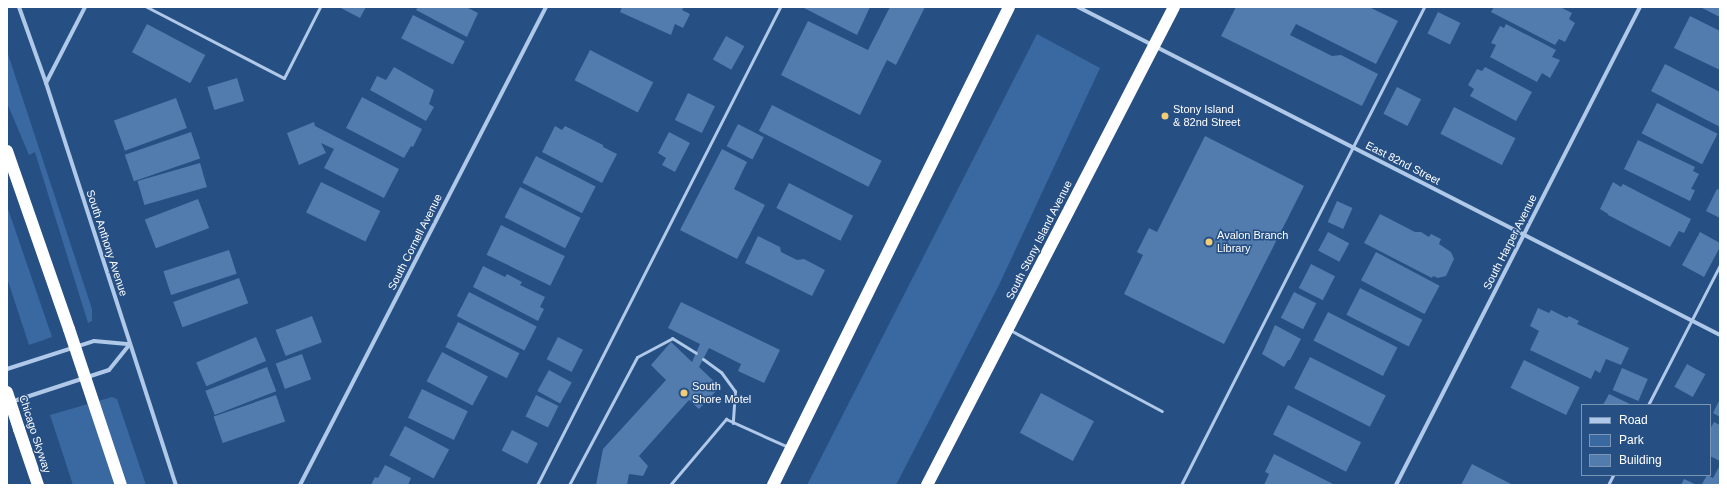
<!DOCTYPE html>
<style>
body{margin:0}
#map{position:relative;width:1727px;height:492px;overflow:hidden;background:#264f84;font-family:Helvetica,sans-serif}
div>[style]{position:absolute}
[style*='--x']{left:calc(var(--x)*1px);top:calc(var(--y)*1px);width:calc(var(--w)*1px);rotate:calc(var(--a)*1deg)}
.green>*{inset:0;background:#3a68a1}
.building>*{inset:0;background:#527bae;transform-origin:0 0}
.lane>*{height:3px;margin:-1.5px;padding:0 1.5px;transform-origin:1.5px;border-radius:1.5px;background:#b0c9e8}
.street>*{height:4px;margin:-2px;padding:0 2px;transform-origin:2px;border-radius:2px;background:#b0c9e8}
.highway>*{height:12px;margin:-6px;padding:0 6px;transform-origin:6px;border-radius:6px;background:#fff}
.highway-bridge>*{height:12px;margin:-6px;padding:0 6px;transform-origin:6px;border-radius:6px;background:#fff}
.dots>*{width:11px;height:11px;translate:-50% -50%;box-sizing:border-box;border:2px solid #264f84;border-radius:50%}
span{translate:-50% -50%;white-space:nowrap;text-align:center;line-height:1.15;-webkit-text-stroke:3px #264f84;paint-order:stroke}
.poi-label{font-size:11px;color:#fff}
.left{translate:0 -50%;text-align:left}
.street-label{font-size:11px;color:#fff}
.frame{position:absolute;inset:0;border:8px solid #fff;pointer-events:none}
.legend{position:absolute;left:1581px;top:404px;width:130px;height:72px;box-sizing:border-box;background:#264f84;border:1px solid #7d95b5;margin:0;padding:5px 7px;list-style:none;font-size:12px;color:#fff}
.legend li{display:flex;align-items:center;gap:8px;height:20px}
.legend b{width:20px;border:1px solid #7d95b5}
</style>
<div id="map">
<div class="green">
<div style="clip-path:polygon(1037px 34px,1100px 68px,999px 285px,896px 485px,807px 485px)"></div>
<div style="clip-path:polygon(7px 51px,92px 309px,92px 321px,88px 323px,35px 152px,29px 155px,7px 103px)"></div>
<div style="clip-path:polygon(7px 206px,52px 337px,29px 345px,7px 278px)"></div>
<div style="clip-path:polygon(112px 397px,117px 399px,146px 485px,73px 485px,50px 415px)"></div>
</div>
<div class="building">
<div style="clip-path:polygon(339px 7px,366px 7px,360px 18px)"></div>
<div style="clip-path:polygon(418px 7px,466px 7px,478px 13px,467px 37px,416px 10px)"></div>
<div style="clip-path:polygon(622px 7px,684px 7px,682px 10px,690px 14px,683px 28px,675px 24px,671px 35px,620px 12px)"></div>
<div style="clip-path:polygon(802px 7px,870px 7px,857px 35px)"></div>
<div style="clip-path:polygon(890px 7px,925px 7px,896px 65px,887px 60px,860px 115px,781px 75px,808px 21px,868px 50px)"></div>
<div style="clip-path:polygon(1236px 7px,1369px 7px,1398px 21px,1376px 64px,1296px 24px,1290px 35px,1332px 56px,1341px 55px,1378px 74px,1362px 106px,1221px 36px)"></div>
<div style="clip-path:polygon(1494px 7px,1560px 7px,1572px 13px,1569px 19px,1575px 23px,1565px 42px,1559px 39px,1555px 45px,1491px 12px)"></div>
<div style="clip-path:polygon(1700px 7px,1720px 7px,1720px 17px)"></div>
<div style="left:1438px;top:12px;width:25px;height:24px;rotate:26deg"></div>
<div style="left:413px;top:15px;width:58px;height:26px;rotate:27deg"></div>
<div style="clip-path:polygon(1690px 16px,1720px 31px,1720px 70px,1674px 48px)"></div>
<div style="left:147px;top:24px;width:66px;height:32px;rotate:28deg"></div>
<div style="clip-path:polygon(1506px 24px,1556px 50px,1552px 57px,1560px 60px,1550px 78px,1542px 73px,1537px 82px,1490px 57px,1496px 45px,1491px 43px,1500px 26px,1504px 28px)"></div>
<div style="left:726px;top:36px;width:21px;height:27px;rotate:29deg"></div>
<div style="left:590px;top:50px;width:71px;height:34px;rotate:27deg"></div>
<div style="clip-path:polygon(1665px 64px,1720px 92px,1720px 127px,1651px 91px)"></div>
<div style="clip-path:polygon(394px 67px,434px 90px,429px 104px,434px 107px,426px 121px,370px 90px,377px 76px,386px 80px)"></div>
<div style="clip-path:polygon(1485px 67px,1532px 92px,1516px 121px,1470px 96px,1474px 89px,1468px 85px,1477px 69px,1482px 71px)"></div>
<div style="left:237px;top:78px;width:24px;height:31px;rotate:73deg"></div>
<div style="left:1397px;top:87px;width:27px;height:30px;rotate:27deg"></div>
<div style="left:688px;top:93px;width:30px;height:30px;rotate:26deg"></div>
<div style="clip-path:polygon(362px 97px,422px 129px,413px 147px,411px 146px,404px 158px,346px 128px)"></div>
<div style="left:176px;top:98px;width:32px;height:66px;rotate:70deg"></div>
<div style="left:1657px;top:103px;width:68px;height:34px;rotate:27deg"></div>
<div style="left:772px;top:105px;width:123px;height:29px;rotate:27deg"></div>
<div style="left:1454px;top:107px;width:69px;height:30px;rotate:27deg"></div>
<div style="clip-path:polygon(314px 122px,315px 126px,399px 169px,384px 198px,324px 168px,334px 149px,321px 143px,326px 153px,299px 165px,287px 133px)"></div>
<div style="left:738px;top:124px;width:29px;height:25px;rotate:27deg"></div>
<div style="clip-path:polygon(555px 126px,562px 130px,565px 126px,603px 145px,603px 147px,617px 154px,602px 183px,542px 152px)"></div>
<div style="left:191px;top:132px;width:28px;height:70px;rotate:71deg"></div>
<div style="clip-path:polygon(669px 132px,690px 143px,675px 172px,662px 165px,666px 158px,658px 153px)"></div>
<div style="clip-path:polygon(1205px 136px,1304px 186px,1224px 344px,1124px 294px,1143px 255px,1137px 252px,1149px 228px,1157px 232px)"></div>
<div style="clip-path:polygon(1638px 140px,1695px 167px,1693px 171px,1699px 174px,1691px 189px,1695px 190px,1690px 201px,1624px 169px)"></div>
<div style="clip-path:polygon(722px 149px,747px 162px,734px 189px,765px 205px,737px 259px,680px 230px)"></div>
<div style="left:536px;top:156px;width:67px;height:30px;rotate:27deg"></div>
<div style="left:200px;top:163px;width:25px;height:65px;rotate:74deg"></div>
<div style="left:321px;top:182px;width:66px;height:34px;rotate:26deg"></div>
<div style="clip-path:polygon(1613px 182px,1621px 187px,1623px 184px,1691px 219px,1684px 233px,1679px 231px,1670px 247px,1608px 215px,1608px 214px,1600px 209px)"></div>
<div style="left:789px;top:183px;width:72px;height:28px;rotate:27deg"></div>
<div style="left:520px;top:187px;width:68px;height:34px;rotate:27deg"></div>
<div style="clip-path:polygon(1717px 189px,1720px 190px,1720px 218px,1706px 211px)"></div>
<div style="left:198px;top:199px;width:31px;height:57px;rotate:69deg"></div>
<div style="left:1337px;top:201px;width:17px;height:23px;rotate:24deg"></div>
<div style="clip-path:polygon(1380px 214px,1415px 232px,1421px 232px,1429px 237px,1431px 234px,1441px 239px,1439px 244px,1451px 252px,1454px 259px,1446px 276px,1438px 278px,1433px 276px,1432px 278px,1364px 243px)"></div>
<div style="left:501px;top:225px;width:71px;height:33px;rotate:26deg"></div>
<div style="left:1328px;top:232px;width:24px;height:21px;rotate:28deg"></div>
<div style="clip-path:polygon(1700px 232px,1720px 243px,1720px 247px,1704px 277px,1682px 265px)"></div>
<div style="clip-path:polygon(758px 236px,780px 247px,781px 252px,797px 260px,804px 259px,825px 270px,812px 296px,745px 263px)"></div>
<div style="left:229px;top:250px;width:25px;height:69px;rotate:72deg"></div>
<div style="left:1376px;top:252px;width:72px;height:32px;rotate:28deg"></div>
<div style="left:1311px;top:264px;width:27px;height:27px;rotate:27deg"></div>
<div style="clip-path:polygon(483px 266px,505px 277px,507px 274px,522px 282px,520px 285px,545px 297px,540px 307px,544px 309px,538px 321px,473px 287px)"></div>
<div style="left:239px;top:278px;width:27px;height:70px;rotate:70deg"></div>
<div style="left:1360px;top:288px;width:70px;height:30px;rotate:27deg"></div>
<div style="left:469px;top:292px;width:76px;height:27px;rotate:27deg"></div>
<div style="left:1294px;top:292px;width:25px;height:29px;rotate:27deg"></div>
<div style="clip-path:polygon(681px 302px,780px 350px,764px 383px,738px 371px,741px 364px,709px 348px,699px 367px,720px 387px,699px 409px,689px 400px,639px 456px,648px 466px,643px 476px,629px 474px,627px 485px,596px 485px,603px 449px,666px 380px,651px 365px,671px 342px,692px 362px,700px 344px,668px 328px)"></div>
<div style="clip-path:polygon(1538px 308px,1549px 313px,1551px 310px,1567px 318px,1569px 316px,1579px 321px,1577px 324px,1629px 348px,1621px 365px,1606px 359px,1600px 373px,1595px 370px,1591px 379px,1530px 350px,1539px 331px,1530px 326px)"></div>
<div style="left:1328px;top:312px;width:78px;height:32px;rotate:27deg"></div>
<div style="left:312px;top:316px;width:28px;height:39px;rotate:69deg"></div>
<div style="left:458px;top:322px;width:69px;height:28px;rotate:27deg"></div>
<div style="clip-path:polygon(1275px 325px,1301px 339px,1290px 360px,1288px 360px,1284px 367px,1262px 354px)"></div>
<div style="left:256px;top:337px;width:26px;height:65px;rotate:67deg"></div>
<div style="left:558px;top:337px;width:28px;height:25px;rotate:27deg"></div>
<div style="left:442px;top:352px;width:52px;height:33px;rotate:28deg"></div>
<div style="left:302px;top:354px;width:27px;height:28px;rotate:70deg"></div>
<div style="left:1310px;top:357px;width:85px;height:35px;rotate:27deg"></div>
<div style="left:1524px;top:360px;width:62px;height:31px;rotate:26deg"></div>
<div style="left:1687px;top:364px;width:21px;height:26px;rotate:29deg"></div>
<div style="left:267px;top:367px;width:26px;height:66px;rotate:69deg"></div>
<div style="left:1622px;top:368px;width:28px;height:24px;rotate:23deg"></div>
<div style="left:549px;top:370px;width:26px;height:24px;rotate:29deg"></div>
<div style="left:422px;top:389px;width:51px;height:32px;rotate:26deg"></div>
<div style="left:1041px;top:393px;width:60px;height:45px;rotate:28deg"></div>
<div style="clip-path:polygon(1609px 394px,1632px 405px,1603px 405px)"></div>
<div style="left:276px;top:395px;width:28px;height:66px;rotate:71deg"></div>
<div style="left:536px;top:395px;width:25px;height:24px;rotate:26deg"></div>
<div style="clip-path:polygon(1720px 399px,1720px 417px,1713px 413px)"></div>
<div style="left:1288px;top:405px;width:82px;height:33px;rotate:27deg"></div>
<div style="clip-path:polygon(1714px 422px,1720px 425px,1720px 461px,1710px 456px,1710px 429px)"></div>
<div style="left:405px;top:426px;width:50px;height:33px;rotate:28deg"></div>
<div style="left:512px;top:430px;width:29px;height:23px;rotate:27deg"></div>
<div style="clip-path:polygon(1274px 454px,1335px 485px,1264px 485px,1269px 474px,1265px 472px)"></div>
<div style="clip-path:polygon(1472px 464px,1513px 485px,1461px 485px)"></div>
<div style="clip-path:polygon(385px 465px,411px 478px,408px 485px,371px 485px,375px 477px,378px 478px)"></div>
<div style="clip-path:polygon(1720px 465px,1720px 485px,1702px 484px,1707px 475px,1713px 478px)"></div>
<div style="clip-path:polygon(1684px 479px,1697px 485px,1681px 485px)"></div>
</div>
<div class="lane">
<div style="--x:147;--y:7;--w:154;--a:27.4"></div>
<div style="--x:284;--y:78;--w:80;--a:-63.1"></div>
<div style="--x:1010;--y:330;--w:172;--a:28.1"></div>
<div style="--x:703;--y:359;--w:22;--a:36"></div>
<div style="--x:721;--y:372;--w:24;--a:54"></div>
<div style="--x:735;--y:391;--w:32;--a:94"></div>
<div style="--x:1648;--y:405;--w:157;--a:-62.8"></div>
<div style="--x:537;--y:485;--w:536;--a:-63.05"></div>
<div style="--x:569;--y:485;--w:145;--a:-62"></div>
<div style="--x:637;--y:357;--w:40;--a:-28"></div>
<div style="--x:672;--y:338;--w:28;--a:32"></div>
<div style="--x:670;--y:485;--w:87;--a:-49.7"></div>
<div style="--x:726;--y:419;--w:68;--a:24.3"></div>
<div style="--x:1181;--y:485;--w:536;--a:-63.05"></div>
<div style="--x:1608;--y:485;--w:11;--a:-63"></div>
</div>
<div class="street">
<div style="--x:19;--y:7;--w:81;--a:70.4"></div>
<div style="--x:46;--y:83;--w:422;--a:72.1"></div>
<div style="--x:1078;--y:7;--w:721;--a:27.06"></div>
<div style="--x:46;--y:83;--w:85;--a:-62.8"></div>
<div style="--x:7;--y:369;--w:91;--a:-17.8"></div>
<div style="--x:94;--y:341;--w:36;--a:5"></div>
<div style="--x:11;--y:402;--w:103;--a:-18.1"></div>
<div style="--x:109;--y:370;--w:33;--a:-51"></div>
<div style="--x:300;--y:485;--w:538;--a:-62.77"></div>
<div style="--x:1396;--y:485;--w:537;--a:-62.96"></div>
</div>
<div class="highway">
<div style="--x:7;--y:151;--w:188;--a:70.8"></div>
<div style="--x:19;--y:429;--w:59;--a:71.3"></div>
<div style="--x:773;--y:485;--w:533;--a:-63.72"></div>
<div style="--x:927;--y:485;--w:538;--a:-62.67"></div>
</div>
<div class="highway-bridge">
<div style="--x:69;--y:329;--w:164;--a:71.6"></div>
<div style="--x:7;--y:392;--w:39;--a:72"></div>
</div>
<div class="dots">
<div style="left:1165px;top:116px;background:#f1cd75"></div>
<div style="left:1209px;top:242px;background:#f1cd75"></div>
<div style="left:684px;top:393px;background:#f1cd75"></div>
</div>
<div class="poi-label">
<span class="left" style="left:1173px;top:116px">Stony Island<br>&amp; 82nd Street</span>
<span class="left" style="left:1217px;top:242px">Avalon Branch<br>Library</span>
<span class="left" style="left:692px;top:393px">South<br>Shore Motel</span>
</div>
<div class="street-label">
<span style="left:1403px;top:163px;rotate:27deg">East 82nd Street</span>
<span style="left:1039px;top:240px;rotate:-63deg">South Stony Island Avenue</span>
<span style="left:415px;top:242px;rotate:-63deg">South Cornell Avenue</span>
<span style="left:1510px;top:242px;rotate:-63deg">South Harper Avenue</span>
<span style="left:107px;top:243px;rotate:72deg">South Anthony Avenue</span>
<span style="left:35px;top:434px;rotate:72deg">Chicago Skyway</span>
</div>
<div class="frame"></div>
<ul class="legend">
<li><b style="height:5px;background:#b0c9e8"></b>Road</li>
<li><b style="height:11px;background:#3a68a1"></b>Park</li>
<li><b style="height:11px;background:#527bae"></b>Building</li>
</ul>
</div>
